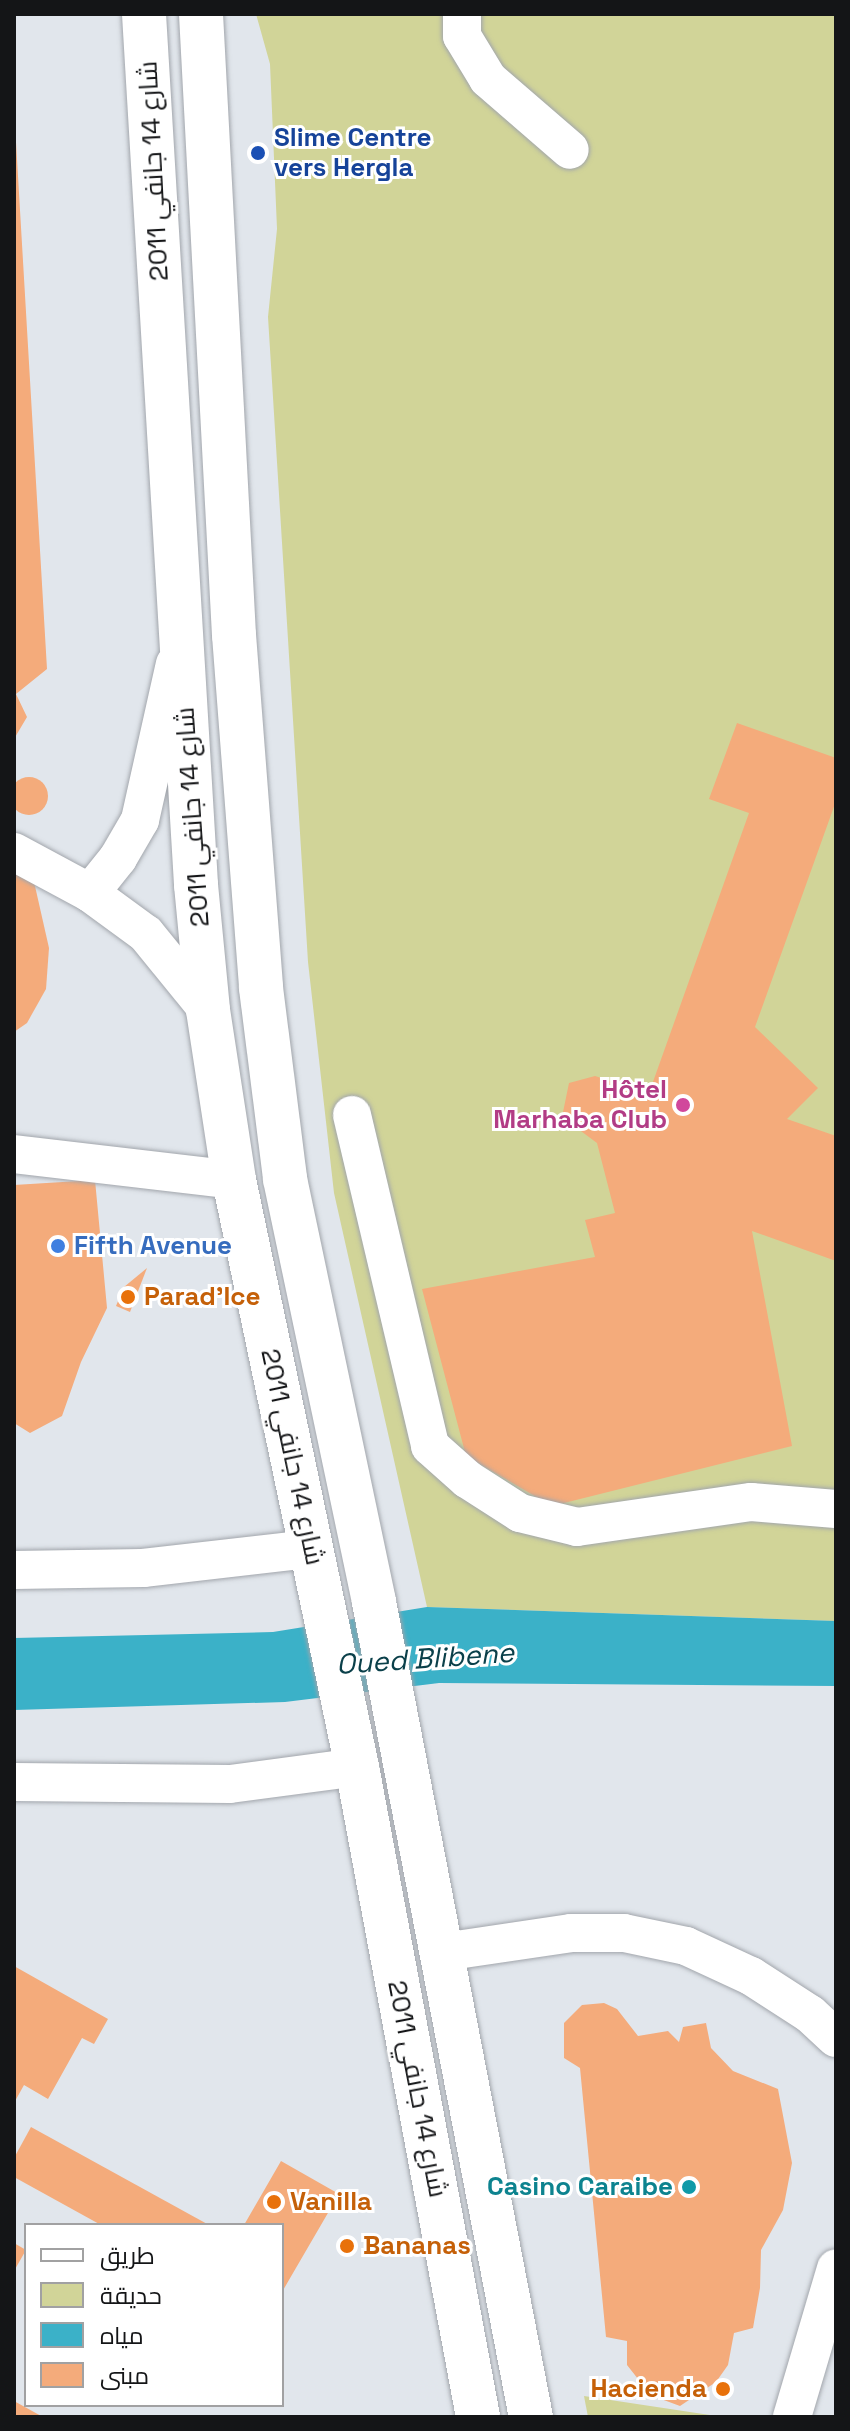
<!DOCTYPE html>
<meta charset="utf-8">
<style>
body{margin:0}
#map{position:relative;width:850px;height:2431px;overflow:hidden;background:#e1e6ec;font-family:"Space Grotesk",Cairo,sans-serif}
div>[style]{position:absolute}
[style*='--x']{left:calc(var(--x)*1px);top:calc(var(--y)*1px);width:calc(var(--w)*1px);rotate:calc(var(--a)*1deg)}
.green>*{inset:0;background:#d1d498}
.water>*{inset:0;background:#3bb1c8}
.building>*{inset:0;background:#f4ab7b}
.round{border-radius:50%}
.roads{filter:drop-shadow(0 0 2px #a2a6ac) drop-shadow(0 0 2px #a2a6ac)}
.minor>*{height:38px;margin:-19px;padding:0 19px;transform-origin:19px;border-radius:19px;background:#fff}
.major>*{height:44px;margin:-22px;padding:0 22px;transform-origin:22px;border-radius:22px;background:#fff}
.dots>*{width:22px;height:22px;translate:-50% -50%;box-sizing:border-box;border:4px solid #fff;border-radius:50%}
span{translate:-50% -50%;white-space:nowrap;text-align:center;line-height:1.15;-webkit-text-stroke:6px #fff;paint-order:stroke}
.transit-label{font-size:26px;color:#164399;font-weight:700}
.left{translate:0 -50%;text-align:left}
.street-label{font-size:26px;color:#141517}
.hotel-label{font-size:26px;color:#b23c85;font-weight:700}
.right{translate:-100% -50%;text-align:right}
.shop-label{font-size:26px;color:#366cbe;font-weight:700}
.food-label{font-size:26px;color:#c56008;font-weight:700}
.culture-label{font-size:26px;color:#0d838f;font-weight:700}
.water-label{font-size:28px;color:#0b404a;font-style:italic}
.frame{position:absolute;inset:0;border:16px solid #141517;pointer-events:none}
.legend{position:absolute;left:24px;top:2223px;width:260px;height:184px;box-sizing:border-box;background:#fff;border:2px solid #a1a1a2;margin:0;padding:10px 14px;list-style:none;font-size:24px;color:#141517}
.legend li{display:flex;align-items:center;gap:16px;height:40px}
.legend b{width:40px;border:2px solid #a1a1a2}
</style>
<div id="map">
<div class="green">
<div style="clip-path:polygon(256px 14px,836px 14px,836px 1621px,427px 1607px,334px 1193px,308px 962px,268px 317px,277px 229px,270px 64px)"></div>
<div style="clip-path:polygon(584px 2396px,723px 2417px,588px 2417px)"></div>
</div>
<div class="water">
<div style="clip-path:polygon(427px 1607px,836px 1621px,836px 1686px,439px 1683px,285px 1702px,14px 1710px,14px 1638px,273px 1632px)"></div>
</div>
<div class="building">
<div style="clip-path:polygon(14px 108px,47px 669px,16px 694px,27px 717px,14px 739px)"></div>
<div style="clip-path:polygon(737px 723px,836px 758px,836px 801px,755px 1027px,818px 1088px,787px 1119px,836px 1136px,836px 1261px,752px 1231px,792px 1446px,552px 1506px,466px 1456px,422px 1289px,595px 1257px,585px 1220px,615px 1213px,597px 1143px,562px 1117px,569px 1083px,595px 1076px,649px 1093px,749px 813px,709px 799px)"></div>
<div class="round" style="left:10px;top:777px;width:38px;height:38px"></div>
<div style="clip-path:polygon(14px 857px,30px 864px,49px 948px,46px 989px,27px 1023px,14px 1032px)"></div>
<div style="clip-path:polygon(95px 1180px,107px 1308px,81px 1362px,62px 1416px,30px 1433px,14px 1423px,14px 1185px)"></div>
<div style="clip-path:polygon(147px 1268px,130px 1312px,116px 1306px,124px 1287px)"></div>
<div style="clip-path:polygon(14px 1966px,108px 2019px,94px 2044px,82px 2038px,48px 2099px,24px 2085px,14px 2103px)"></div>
<div style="clip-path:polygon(604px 2003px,617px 2009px,638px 2036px,668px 2031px,679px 2042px,683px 2027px,706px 2023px,711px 2048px,733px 2071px,778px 2089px,792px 2163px,783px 2210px,761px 2250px,760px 2288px,753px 2328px,734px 2333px,728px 2365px,716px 2382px,680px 2406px,661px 2399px,642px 2384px,627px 2365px,627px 2341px,606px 2337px,580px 2068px,564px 2058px,564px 2023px,582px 2005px)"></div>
<div style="clip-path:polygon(31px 2127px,209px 2225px,101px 2225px,14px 2177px,14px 2158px)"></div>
<div style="clip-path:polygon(281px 2161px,339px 2194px,282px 2292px,282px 2225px,244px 2225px)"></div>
<div style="clip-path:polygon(14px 2243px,26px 2250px,14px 2271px)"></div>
<div style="clip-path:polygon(14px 2401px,43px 2417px,14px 2417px)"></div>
</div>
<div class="roads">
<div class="minor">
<div style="--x:462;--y:14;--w:22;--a:90"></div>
<div style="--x:462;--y:36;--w:50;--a:58.8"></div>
<div style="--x:488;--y:79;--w:108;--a:40.9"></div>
<div style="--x:14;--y:852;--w:86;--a:28.3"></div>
<div style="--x:90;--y:893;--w:69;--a:36.2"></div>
<div style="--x:146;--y:934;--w:98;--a:50.8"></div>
<div style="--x:90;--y:893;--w:45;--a:-51.3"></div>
<div style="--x:118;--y:858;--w:44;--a:-59.9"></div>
<div style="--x:140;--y:820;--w:160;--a:-77.4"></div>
<div style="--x:352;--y:1115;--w:340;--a:76.7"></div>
<div style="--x:430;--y:1446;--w:50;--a:41.7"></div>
<div style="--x:467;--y:1479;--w:63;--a:32.7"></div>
<div style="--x:520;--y:1513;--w:59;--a:13.8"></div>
<div style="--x:577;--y:1527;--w:176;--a:-8.2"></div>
<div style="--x:751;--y:1502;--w:85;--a:4.7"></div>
<div style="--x:14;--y:1154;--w:222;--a:6.7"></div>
<div style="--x:14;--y:1570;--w:129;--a:-0.9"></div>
<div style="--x:143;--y:1568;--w:168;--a:-6.5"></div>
<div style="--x:14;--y:1782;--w:216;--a:0.5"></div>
<div style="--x:230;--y:1784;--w:128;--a:-7.6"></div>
<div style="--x:443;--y:1952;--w:129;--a:-8.4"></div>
<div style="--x:571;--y:1933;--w:53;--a:0"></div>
<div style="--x:624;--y:1933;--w:63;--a:11.8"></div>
<div style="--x:686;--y:1946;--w:72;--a:24.8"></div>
<div style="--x:751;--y:1976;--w:70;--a:32.8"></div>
<div style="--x:810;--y:2014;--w:35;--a:43"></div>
<div style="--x:792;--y:2417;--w:155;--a:-73.5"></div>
</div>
<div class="major">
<div style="--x:144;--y:14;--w:873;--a:86.58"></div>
<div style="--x:196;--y:885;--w:126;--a:84.5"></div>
<div style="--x:208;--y:1010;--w:172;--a:81.3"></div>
<div style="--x:234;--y:1180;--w:600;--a:78.17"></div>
<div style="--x:357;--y:1767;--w:661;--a:79.45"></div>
<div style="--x:201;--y:14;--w:622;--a:86.96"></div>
<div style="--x:234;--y:635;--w:354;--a:85.6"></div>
<div style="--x:261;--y:988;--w:193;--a:82.8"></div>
<div style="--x:285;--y:1179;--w:432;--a:78.1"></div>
<div style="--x:374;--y:1602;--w:830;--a:79.1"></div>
</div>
</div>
<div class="dots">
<div style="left:258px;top:153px;background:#1a4fb4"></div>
<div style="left:683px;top:1105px;background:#d1479c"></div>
<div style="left:58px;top:1246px;background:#3f7fe0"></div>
<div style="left:128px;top:1297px;background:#e8710a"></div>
<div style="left:689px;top:2187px;background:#0f9aa8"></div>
<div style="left:274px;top:2202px;background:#e8710a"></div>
<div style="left:347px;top:2246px;background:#e8710a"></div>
<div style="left:723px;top:2389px;background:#e8710a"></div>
</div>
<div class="transit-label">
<span class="left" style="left:274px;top:153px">Slime Centre<br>vers Hergla</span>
</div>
<div class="street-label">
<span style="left:154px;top:171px;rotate:-93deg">شارع 14 جانفي 2011</span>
<span style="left:193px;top:817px;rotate:-94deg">شارع 14 جانفي 2011</span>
<span style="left:292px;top:1457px;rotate:78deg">شارع 14 جانفي 2011</span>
<span style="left:417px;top:2089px;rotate:79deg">شارع 14 جانفي 2011</span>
</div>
<div class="hotel-label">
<span class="right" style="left:667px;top:1105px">Hôtel<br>Marhaba Club</span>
</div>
<div class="shop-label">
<span class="left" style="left:74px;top:1246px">Fifth Avenue</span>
</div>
<div class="food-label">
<span class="left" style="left:144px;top:1297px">Parad'Ice</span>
<span class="left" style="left:290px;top:2202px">Vanilla</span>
<span class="left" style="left:363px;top:2246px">Bananas</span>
<span class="right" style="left:707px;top:2389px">Hacienda</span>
</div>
<div class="culture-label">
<span class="right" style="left:673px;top:2187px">Casino Caraibe</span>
</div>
<div class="water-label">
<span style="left:425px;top:1658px;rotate:-4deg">Oued Blibene</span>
</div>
<div class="frame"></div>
<ul class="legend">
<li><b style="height:10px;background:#fff"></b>طريق</li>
<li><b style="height:22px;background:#d1d498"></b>حديقة</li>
<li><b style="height:22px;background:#3bb1c8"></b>مياه</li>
<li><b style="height:22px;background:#f4ab7b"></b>مبنى</li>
</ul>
</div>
